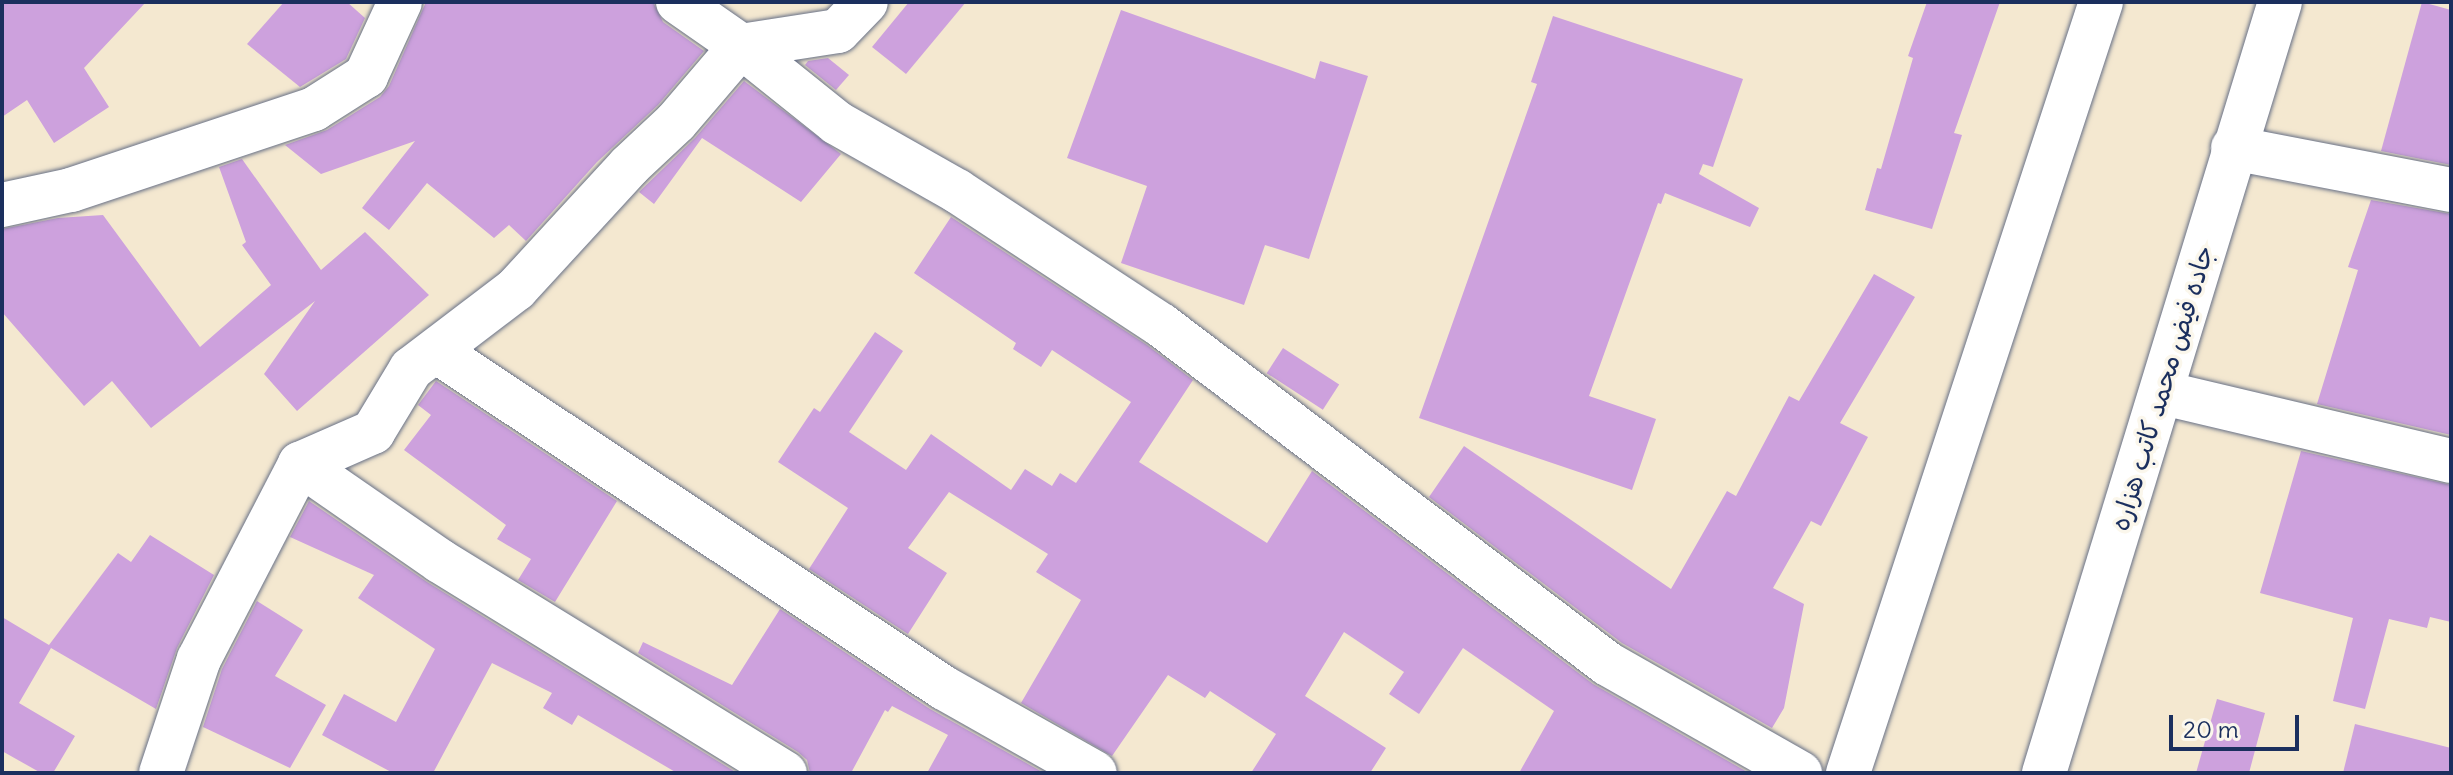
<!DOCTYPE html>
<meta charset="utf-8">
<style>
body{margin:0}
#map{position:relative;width:2453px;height:775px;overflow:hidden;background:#f4e8d0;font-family:Delius,"Playpen Sans Arabic",sans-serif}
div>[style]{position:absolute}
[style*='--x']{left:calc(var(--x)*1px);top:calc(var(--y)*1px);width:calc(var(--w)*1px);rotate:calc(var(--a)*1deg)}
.building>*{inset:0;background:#cda1dd;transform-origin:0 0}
.roads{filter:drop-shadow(0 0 2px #677086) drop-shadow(0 0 2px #677086)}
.street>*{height:44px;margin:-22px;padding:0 22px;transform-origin:22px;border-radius:22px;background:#fff}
.primary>*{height:44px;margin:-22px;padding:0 22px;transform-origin:22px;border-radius:22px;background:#fff}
span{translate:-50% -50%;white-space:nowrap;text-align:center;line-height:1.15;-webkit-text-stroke:7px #fbf7ec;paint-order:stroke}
.street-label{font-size:26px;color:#1b2f5e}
.frame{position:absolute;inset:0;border:4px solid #1b2f5e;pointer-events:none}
.scale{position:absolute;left:2169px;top:715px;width:130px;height:36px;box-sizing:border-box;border:4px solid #1b2f5e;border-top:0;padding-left:10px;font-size:24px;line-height:28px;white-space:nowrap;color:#1b2f5e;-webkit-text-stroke:6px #fbf7ec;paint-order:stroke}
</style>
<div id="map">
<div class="building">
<div style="clip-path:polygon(2px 2px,146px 2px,84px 68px,109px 107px,54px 143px,27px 100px,2px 117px)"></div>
<div style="clip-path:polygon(284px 2px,347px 2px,365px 18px,346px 59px,300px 87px,247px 44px)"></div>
<div style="clip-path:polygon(426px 2px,653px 2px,663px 22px,704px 51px,658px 105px,597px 162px,526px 241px,509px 225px,494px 238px,427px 183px,389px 230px,362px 208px,415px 141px,321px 174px,285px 145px,327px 130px,380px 97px,389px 86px)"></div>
<div style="clip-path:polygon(909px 2px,966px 2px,906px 74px,872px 47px)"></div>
<div style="clip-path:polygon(1927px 2px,2000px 2px,1954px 133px,1962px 135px,1932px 229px,1865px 210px,1877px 168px,1881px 169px,1913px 58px,1908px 56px)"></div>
<div style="clip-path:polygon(2422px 2px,2451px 10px,2451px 165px,2381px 151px)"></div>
<div style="clip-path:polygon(1121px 10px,1315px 79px,1320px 61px,1368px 76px,1309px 259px,1265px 245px,1244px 305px,1121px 263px,1147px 186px,1067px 158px)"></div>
<div style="clip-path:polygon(1553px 16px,1743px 79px,1713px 167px,1703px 164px,1699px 174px,1759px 208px,1750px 227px,1665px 193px,1661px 204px,1658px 203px,1589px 396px,1656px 419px,1632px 490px,1419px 418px,1537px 84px,1531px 82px)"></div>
<div style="clip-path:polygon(828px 58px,849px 75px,836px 90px,805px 65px,808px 61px)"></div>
<div style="clip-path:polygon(744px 81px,841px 154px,801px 202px,702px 138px,654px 204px,639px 192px,695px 138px)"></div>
<div style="clip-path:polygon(242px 159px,321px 270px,365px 232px,429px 295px,297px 411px,264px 374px,315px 301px,151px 428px,112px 381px,84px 406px,2px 312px,2px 229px,58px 218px,103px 215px,200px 347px,271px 285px,242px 245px,246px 242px,219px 167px)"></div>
<div style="clip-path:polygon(2371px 200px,2451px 214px,2451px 435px,2317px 404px,2358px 270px,2348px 267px)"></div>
<div style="clip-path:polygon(951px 217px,1147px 345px,1193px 380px,1139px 462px,1267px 543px,1312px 471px,1593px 684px,1749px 773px,1519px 773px,1554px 711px,1463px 648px,1419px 714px,1389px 694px,1404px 672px,1344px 632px,1305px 696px,1386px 748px,1370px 773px,1251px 773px,1276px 734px,1210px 691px,1205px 698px,1168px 675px,1112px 756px,1021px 703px,1081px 600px,1036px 572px,1048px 554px,949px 492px,908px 548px,947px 573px,908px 634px,809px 569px,848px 508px,778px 462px,814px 408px,820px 412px,875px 332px,903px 351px,849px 432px,906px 470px,931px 434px,1011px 490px,1025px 469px,1052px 486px,1060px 473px,1076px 483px,1131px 402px,1052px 350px,1041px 367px,1013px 349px,1016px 343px,914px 273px)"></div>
<div style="clip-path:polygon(1874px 274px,1915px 297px,1840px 423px,1868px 437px,1821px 526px,1811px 521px,1773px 588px,1804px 604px,1784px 708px,1772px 728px,1622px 643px,1429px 497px,1464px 446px,1671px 589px,1727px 491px,1736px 496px,1789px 396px,1799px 401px)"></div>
<div style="left:1283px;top:348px;width:67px;height:30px;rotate:33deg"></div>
<div style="clip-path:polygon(436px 381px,617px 501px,555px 602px,518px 580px,531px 559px,497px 539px,506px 525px,404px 450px,431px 415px,418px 405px)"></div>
<div style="clip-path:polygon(2301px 451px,2451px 485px,2451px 622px,2430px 617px,2427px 628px,2389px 619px,2365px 709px,2333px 701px,2353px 618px,2260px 593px)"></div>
<div style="clip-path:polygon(309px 501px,427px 582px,737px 773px,677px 773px,578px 715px,572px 725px,543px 708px,552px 693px,492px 663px,433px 773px,393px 773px,322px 735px,344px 694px,396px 722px,435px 649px,358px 598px,374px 575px,290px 537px)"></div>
<div style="clip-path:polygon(150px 535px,214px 575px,177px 648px,156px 709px,51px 648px,19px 703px,75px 736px,53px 773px,41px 773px,2px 751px,2px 617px,49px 645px,118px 553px,131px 562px)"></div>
<div style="clip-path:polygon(257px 601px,303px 630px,275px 676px,326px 705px,290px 768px,203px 727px,222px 669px)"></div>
<div style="clip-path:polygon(780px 609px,930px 709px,1044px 773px,927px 773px,948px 735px,892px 706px,888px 712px,885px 710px,851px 773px,810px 773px,807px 760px,798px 752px,638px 653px,643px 642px,732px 685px)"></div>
<div style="clip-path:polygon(2217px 699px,2265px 713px,2249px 773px,2196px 773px)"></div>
<div style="clip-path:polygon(2355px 724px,2451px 748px,2451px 773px,2343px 773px)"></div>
</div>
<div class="roads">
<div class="street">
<div style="--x:678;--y:2;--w:77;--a:34.9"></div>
<div style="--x:741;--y:46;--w:123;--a:38.7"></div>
<div style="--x:837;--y:123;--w:138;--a:29.5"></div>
<div style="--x:957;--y:191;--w:244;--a:33.3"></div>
<div style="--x:1161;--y:325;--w:561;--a:37.18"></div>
<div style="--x:1608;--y:664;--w:221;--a:29.6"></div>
<div style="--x:2233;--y:148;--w:222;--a:10.9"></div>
<div style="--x:2;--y:205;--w:71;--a:-12.3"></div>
<div style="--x:71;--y:190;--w:256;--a:-18.4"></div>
<div style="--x:314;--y:109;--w:62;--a:-32.4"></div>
<div style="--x:366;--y:76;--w:81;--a:-65.3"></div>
<div style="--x:436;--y:351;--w:610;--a:33.56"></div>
<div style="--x:944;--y:688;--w:173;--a:29.4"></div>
<div style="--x:2163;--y:393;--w:296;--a:13.3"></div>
<div style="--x:300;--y:464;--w:170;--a:34.7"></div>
<div style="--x:440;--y:561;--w:405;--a:31.6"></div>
<div style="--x:161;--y:773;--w:120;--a:-71.6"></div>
<div style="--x:199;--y:659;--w:220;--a:-62.6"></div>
<div style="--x:300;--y:464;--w:80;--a:-23.7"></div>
<div style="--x:373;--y:432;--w:74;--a:-58.9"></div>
<div style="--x:411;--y:369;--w:132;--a:-37.3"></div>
<div style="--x:516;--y:289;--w:167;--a:-47.4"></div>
<div style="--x:629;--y:166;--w:64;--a:-43.1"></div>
<div style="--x:676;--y:122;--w:100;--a:-49.5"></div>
<div style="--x:741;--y:46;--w:98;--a:-8.8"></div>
<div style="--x:838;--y:31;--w:40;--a:-46"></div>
</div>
<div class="primary">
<div style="--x:1848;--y:773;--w:811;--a:-71.83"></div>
<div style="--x:2044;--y:773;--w:806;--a:-72.98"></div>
</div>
</div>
<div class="street-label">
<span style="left:2162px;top:388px;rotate:-73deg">جاده فیض محمد کاتب هزاره</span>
</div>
<div class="frame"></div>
<div class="scale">20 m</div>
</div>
